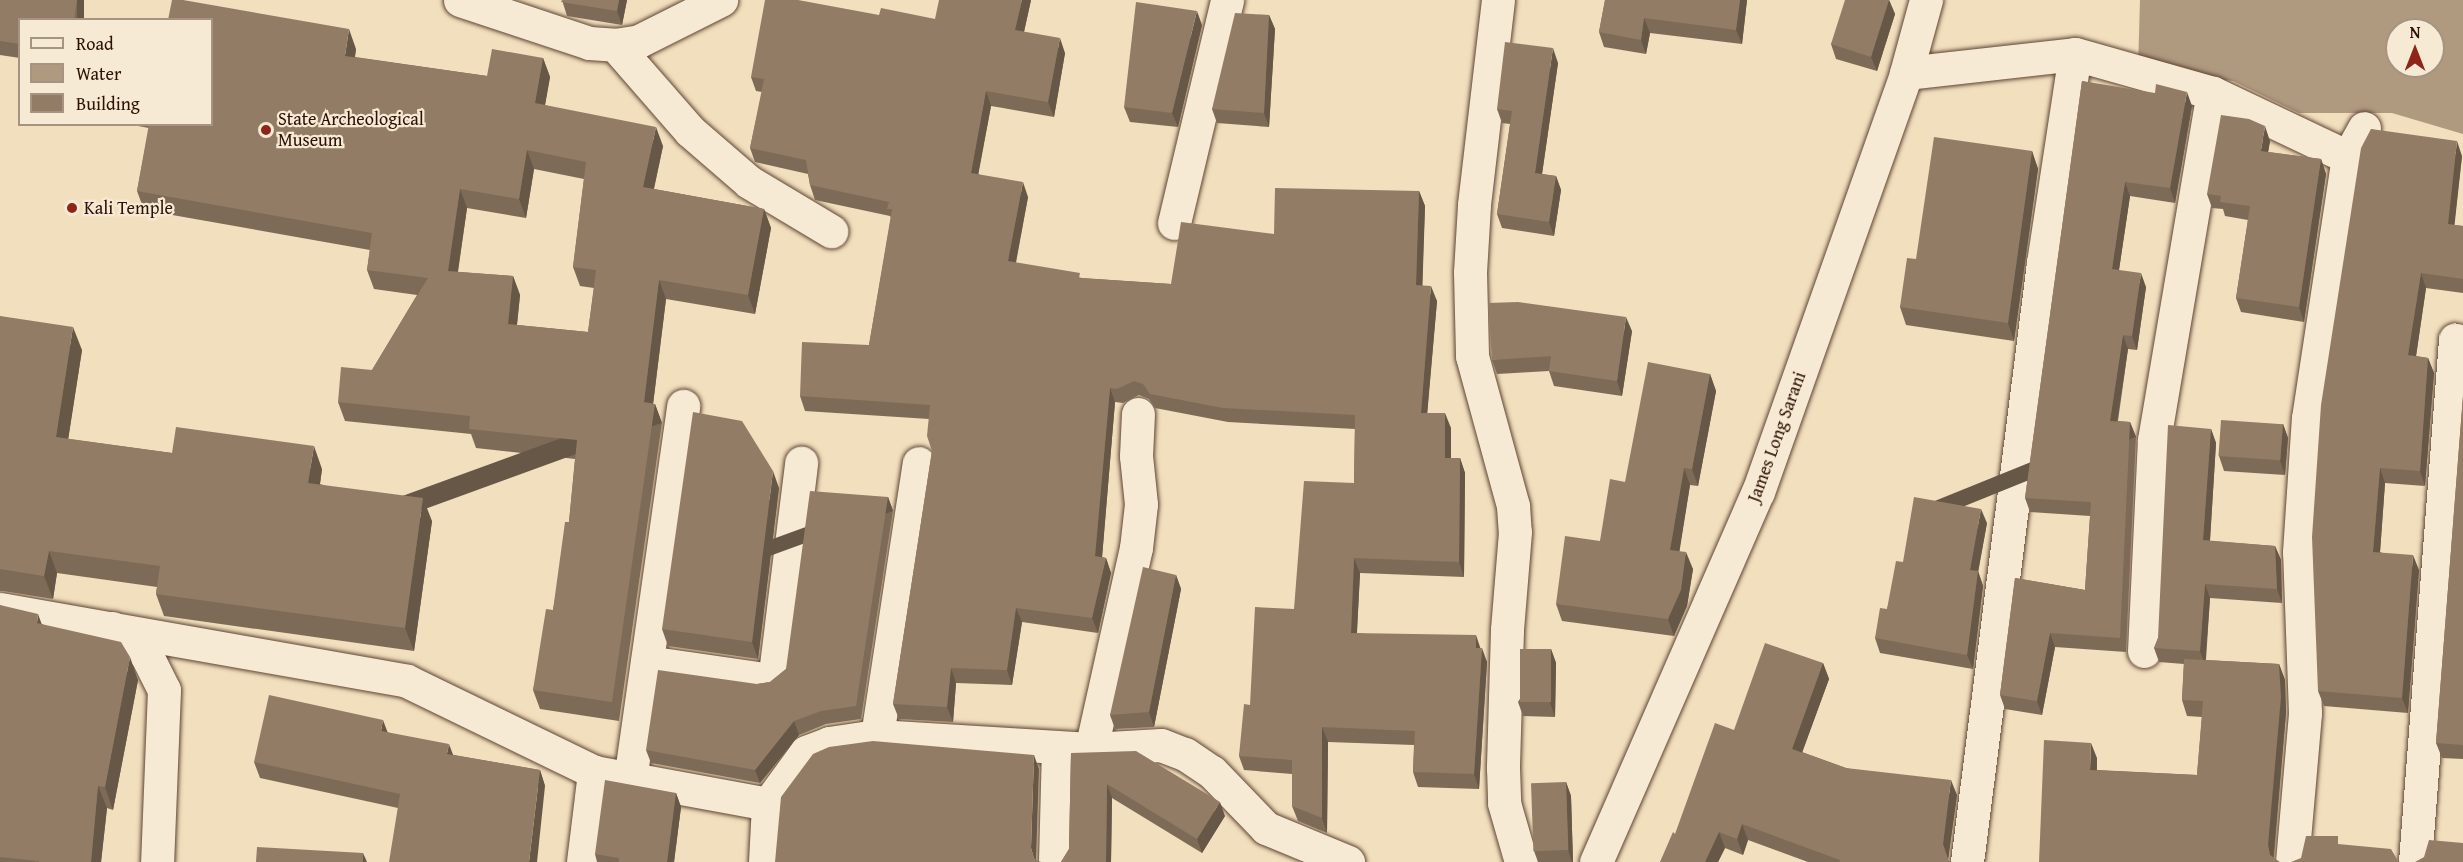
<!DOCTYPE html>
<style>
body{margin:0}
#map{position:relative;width:2463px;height:862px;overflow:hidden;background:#f2dfbd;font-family:"Gentium Book Plus",serif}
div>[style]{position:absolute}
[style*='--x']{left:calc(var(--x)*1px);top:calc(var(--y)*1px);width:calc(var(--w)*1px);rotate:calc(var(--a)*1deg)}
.water>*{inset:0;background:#af997f}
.roads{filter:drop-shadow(0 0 2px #5e4434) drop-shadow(0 0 2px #5e4434)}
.street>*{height:33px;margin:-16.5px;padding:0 16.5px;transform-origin:16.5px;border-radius:16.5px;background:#f7ead4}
.secondary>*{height:33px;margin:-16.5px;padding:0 16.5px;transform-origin:16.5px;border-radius:16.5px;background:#f7ead4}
.wall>*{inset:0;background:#7e6b57}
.shaded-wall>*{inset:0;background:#675747;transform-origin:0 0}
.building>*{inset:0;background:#937c65;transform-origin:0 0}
.dots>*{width:16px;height:16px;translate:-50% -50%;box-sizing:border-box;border:3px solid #f7ead4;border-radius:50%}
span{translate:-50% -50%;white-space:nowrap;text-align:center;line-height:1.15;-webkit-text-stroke:4.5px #f7ead4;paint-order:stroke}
.poi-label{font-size:18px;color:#2d1006}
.left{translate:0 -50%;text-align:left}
.street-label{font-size:18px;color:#2d1006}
.legend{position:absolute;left:18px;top:18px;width:195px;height:108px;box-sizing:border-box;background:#f7ead4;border:2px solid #a69382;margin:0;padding:8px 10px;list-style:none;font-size:18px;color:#2d1006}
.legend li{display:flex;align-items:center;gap:12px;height:30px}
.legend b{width:30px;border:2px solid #a69382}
.north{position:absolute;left:2385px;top:18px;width:60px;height:60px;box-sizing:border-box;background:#f7ead4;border:2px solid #a69382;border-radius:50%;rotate:0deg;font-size:16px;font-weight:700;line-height:24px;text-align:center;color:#2d1006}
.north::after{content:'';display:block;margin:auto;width:21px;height:27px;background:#8f2418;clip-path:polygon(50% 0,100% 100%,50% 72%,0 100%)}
</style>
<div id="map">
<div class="water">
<div style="clip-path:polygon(evenodd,2140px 0,2463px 0,2463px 134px,2392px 113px,2299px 113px,2233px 81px,2138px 69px,2140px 0,2397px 30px,2433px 30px,2433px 66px,2397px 66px,2397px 30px)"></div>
</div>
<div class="roads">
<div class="street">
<div style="--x:460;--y:0;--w:136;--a:18.4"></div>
<div style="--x:589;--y:43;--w:26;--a:4"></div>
<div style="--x:615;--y:45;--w:24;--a:-9"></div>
<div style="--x:639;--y:41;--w:92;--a:-26.6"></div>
<div style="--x:1498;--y:0;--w:206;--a:96.7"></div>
<div style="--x:1474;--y:205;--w:67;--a:93.4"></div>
<div style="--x:1470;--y:272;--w:84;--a:88.6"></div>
<div style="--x:1472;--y:356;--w:156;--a:74.7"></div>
<div style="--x:1513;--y:506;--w:26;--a:86"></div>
<div style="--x:1515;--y:532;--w:98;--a:94.7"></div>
<div style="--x:1507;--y:630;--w:138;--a:91.7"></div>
<div style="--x:1503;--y:768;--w:35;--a:88"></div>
<div style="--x:1504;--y:803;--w:61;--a:73.9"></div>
<div style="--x:615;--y:45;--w:114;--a:48.9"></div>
<div style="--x:690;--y:131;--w:78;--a:40.8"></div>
<div style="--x:749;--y:182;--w:96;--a:30.9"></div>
<div style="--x:1906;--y:73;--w:170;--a:-6.4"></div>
<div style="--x:2075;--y:54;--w:143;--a:15.8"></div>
<div style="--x:2213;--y:93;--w:149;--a:25.4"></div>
<div style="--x:1174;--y:223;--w:229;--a:-76.6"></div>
<div style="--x:112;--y:628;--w:43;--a:37.4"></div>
<div style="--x:146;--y:654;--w:40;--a:63.4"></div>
<div style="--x:164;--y:690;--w:172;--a:92.3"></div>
<div style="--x:2144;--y:651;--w:211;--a:-87.3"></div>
<div style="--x:2154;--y:440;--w:352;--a:-80.4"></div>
<div style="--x:647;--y:662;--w:119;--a:8.2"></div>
<div style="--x:765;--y:679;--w:12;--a:-31"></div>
<div style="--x:775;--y:673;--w:212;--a:-82.9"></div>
<div style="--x:877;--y:736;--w:276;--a:-81.3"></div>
<div style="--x:1091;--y:749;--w:206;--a:-77.4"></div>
<div style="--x:1136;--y:548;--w:44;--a:-83.5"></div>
<div style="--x:1141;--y:504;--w:48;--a:-95.9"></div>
<div style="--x:1136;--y:456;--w:42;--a:-87.3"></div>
<div style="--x:630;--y:780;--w:378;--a:-81.9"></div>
<div style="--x:583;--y:862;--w:91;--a:-83"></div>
<div style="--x:1055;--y:862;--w:114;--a:-88.5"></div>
<div style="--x:1967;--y:862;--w:604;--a:-82.77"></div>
<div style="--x:2043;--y:263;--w:211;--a:-81.3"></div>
<div style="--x:2292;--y:862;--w:150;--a:-85"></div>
<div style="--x:2305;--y:713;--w:161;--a:-92.1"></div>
<div style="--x:2299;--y:552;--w:134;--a:-86.2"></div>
<div style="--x:2308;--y:418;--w:264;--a:-81.3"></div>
<div style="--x:2348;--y:157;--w:33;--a:-61"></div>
<div style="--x:2415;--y:862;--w:524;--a:-85.62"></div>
</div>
<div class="secondary">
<div style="--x:0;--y:609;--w:413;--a:10"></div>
<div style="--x:407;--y:681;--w:208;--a:25.9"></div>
<div style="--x:594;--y:772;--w:177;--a:10.4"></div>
<div style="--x:765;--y:862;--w:58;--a:-87"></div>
<div style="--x:768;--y:804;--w:64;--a:-53.8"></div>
<div style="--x:806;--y:752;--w:25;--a:-21"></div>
<div style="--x:829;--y:743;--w:49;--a:-8.3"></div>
<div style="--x:877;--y:736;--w:214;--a:3.5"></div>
<div style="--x:1091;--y:749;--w:70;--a:-3.3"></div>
<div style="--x:1161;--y:745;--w:26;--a:21"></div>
<div style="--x:1185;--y:754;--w:32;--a:34"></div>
<div style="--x:1212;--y:772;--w:78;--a:46"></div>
<div style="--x:1266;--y:828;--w:89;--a:22.5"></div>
<div style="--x:1596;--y:862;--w:404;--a:-66.4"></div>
<div style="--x:1758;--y:492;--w:444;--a:-70.5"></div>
<div style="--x:1906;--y:73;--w:76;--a:-74.7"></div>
</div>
</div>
<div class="wall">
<div style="clip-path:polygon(0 0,84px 0,81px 20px,20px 20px,20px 58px,0 55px)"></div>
<div style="clip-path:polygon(562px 0,627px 0,622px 25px,567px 16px)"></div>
<div style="clip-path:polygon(1031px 0,1024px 32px,1065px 53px,1054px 117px,991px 106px,978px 174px,1028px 197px,1016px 263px,1082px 278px,1171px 284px,1274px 234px,1419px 191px,1425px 206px,1422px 285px,1437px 301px,1427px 413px,1451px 428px,1451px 458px,1460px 458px,1465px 473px,1464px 577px,1360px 573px,1357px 633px,1480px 648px,1487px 662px,1479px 789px,1418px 787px,1413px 772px,1414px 745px,1328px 742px,1327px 833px,1298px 821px,1292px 806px,1292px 774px,1244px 770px,1239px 756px,1250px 705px,1294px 609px,1354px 483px,1355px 429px,1228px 422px,1155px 408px,1149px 399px,1139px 395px,1123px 403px,1115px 402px,1102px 557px,1106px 558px,1111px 573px,1098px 633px,1022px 622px,1012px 685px,956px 683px,953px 722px,899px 719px,893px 704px,932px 451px,929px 419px,805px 411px,800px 396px,869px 345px,891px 218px,890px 216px,815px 200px,810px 185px,808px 174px,755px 162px,750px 148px,762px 92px,756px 91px,751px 77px,879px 15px,935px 19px)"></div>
<div style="clip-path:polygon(1605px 0,1747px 0,1742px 44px,1650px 33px,1646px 54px,1604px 47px,1599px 32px)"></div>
<div style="clip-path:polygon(1889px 0,1895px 14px,1877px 71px,1836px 59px,1831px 44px)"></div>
<div style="clip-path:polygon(1269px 15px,1275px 29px,1269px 127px,1217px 123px,1212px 109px)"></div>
<div style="clip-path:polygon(1202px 25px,1178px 127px,1130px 122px,1124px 107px)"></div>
<div style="clip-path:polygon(evenodd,356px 49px,355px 57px,487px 76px,543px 58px,550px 77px,545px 105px,663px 146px,654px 189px,764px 209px,771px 228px,755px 314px,666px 299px,653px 404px,655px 404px,662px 423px,619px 721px,540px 709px,533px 690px,553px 610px,569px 522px,575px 459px,476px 448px,471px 434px,345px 421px,338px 402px,372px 370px,417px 295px,374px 289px,367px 270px,370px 250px,144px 210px,137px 191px,149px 128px,127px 124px,212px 124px,356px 49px,534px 169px,584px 179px,573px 267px,580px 286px,594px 288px,588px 332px,517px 325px,520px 295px,513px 276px,458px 272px,467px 208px,526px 218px,534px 169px)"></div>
<div style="clip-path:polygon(1558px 63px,1542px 174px,1556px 176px,1561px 190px,1554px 236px,1502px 228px,1497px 214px,1510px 124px,1502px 123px,1497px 109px)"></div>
<div style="clip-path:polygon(2082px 81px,2192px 106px,2175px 203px,2130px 196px,2119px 270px,2146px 287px,2137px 350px,2128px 349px,2118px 421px,2130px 422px,2136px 437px,2126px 652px,2055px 647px,2042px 715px,2005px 709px,2000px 695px,2015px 578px,2085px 590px,2090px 516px,2030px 512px,2025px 498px)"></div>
<div style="clip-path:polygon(2371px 129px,2462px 156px,2454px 225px,2463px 226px,2463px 293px,2426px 288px,2416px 356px,2428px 358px,2434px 373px,2425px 486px,2385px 483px,2380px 552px,2419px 570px,2408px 713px,2324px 706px,2318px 691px)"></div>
<div style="clip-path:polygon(2270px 141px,2268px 152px,2321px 159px,2326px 174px,2304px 322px,2241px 312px,2236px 298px,2248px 220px,2225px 216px,2223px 209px,2212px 208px,2207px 194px)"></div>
<div style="clip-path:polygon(2032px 151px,2038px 169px,2014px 341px,1906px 325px,1900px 307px,1916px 259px)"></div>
<div style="clip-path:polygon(0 316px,82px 350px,68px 439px,172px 453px,322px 469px,320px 484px,432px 521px,414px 651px,164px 616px,156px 594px,157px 587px,57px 573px,53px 599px,3px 591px,0 591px)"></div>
<div style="clip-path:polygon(1632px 331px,1622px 396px,1554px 386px,1549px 371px,1497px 374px,1492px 360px)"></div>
<div style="clip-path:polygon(1710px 374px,1716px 391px,1698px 486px,1690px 485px,1679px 551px,1693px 569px,1687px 606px,1674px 636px,1562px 621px,1556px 604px,1600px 541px,1625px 482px)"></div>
<div style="clip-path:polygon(2463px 396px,2463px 759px,2442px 758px,2436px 743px)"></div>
<div style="clip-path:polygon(2283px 424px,2288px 438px,2285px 475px,2224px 471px,2219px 456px)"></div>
<div style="clip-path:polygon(2211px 429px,2216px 443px,2210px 541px,2275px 546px,2281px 560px,2282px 603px,2210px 598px,2206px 660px,2279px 664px,2285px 680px,2286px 713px,2274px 858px,2039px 862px,2097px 758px,2097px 770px,2197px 775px,2202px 717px,2187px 716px,2182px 700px,2184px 664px,2159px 662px,2154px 648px,2158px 638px)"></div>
<div style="clip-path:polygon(779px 488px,758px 659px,668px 646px,662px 629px)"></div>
<div style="clip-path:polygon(888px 497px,893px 511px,861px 719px,826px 724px,799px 735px,760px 783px,651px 763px,646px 750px,757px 684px,770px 682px,786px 669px)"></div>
<div style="clip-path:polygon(1987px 523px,1978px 571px,1983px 586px,1973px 669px,1880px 653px,1875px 638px,1887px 609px,1903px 562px)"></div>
<div style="clip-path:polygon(1176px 575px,1181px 589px,1154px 727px,1115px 729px,1110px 715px)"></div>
<div style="clip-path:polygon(0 605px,42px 624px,138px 680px,113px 810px,107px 808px,101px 862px,0 862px)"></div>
<div style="clip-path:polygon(1551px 649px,1556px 663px,1555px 717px,1523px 716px,1518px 702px)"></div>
<div style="clip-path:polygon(1823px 663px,1829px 679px,1802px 752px,1846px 768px,1957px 795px,1948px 860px,1949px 862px,1808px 862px,1748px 840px,1743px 855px,1725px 848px,1718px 862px,1660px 862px,1734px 730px)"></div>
<div style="clip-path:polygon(387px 732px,454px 755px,540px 770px,545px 786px,398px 808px,260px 778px,254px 762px)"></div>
<div style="clip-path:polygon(1071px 753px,1225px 816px,1202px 853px,1112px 798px,1111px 862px,1061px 862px,1069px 849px)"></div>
<div style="clip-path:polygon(1566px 782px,1571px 796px,1573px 862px,1538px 862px,1534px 851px)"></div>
<div style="clip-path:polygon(676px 793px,681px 807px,674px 862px,597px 862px,595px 854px)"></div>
</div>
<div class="shaded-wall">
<div style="left:77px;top:0;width:7px;height:20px"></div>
<div style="clip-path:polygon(619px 0,627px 0,622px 25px,617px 11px)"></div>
<div style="clip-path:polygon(1022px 0,1031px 0,1021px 45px,1015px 30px)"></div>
<div style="clip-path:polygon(1740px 0,1747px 0,1742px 44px,1736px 30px)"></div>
<div style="clip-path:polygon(1889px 0,1895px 14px,1877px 71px,1871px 57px)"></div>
<div style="clip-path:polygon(1197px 11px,1202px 25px,1178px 127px,1172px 113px)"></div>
<div style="clip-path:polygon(1269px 15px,1275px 29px,1269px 127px,1264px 113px)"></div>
<div style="clip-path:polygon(1644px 18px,1650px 33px,1646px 54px,1641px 40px)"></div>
<div style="clip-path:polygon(349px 29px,356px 49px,352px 75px,345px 56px)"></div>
<div style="clip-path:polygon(1060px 38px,1065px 53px,1054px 117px,1048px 102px)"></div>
<div style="clip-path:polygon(1553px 48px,1558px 63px,1540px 188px,1535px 173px)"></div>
<div style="clip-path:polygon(543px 58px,550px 77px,542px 122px,535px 103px)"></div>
<div style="clip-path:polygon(986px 91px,991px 106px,976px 187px,971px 173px)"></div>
<div style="clip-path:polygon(2187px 92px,2192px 106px,2175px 203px,2170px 188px)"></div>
<div style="clip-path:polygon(2265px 126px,2270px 141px,2266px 165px,2261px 151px)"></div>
<div style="clip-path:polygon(656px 127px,663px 146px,650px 206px,643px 187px)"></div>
<div style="clip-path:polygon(2457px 141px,2462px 156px,2453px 239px,2448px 224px)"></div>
<div style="clip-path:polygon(527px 150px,534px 169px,526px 218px,519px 199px)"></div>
<div style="clip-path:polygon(2032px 151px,2038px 169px,2014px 341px,2008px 323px)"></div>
<div style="clip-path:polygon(2321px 159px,2326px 174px,2304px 322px,2299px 307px)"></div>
<div style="clip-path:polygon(1556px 176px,1561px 190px,1554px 236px,1549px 222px)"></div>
<div style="clip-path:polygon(1023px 182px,1028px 197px,1013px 276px,1008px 261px)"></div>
<div style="clip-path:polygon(2125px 182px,2130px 196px,2117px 283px,2112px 269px)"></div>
<div style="clip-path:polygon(460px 189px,467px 208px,455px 290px,448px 271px)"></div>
<div style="clip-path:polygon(1419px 191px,1425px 206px,1422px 300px,1416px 285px)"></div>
<div style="clip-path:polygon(764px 209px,771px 228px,755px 314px,748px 295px)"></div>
<div style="clip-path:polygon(2141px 273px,2146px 287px,2137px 350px,2132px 336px)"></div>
<div style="clip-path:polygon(2421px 273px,2426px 288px,2414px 370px,2408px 355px)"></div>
<div style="clip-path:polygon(513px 276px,520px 295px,515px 343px,508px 324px)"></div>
<div style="clip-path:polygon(659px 280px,666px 299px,651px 421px,644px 402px)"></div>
<div style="clip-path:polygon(1431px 286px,1437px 301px,1426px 428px,1421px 413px)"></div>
<div style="clip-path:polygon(1626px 317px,1632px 331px,1622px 396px,1617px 381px)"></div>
<div style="clip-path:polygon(73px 327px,82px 350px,65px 460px,56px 437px)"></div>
<div style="clip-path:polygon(2123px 335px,2128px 349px,2115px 435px,2110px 421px)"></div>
<div style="clip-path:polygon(2428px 358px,2434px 373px,2425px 486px,2420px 471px)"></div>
<div style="clip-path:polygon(1710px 374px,1716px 391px,1698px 486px,1692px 469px)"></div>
<div style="clip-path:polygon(1110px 388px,1115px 402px,1101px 570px,1095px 556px)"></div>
<div style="left:655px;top:404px;width:20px;height:301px;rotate:70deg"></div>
<div style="clip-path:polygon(1445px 413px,1451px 428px,1451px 473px,1445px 458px)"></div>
<div style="left:2130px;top:422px;width:16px;height:216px;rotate:68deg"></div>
<div style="clip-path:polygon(2283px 424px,2288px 438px,2285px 475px,2280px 461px)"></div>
<div style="clip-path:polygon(2211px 429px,2216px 443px,2209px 555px,2203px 540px)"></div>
<div style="clip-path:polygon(314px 446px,322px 469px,317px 505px,308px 483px)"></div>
<div style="clip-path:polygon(1460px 458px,1465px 473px,1464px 577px,1459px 562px)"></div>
<div style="clip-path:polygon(1684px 468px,1690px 485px,1677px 567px,1670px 550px)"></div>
<div style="clip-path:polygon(2380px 468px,2385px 483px,2379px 566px,2373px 552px)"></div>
<div style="clip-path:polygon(773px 471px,779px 488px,758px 659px,752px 642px)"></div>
<div style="left:888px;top:497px;width:15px;height:211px;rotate:70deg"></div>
<div style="clip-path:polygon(423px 498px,432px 521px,414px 651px,405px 628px)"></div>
<div style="clip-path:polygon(1981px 509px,1987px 523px,1976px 584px,1970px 570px)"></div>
<div style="clip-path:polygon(2275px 546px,2281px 560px,2282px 603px,2277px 589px)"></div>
<div style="clip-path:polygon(49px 551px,57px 573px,53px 599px,44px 576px)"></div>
<div style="clip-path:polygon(1686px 552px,1693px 569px,1687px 606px,1674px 636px,1668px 619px)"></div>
<div style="clip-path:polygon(2413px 555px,2419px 570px,2408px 713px,2402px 698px)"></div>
<div style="clip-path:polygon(1106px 558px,1111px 573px,1098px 633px,1092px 618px)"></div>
<div style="clip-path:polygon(1354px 558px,1360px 573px,1356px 648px,1351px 633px)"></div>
<div style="clip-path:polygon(1978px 571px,1983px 586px,1973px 669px,1967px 655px)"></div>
<div style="clip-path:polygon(1176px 575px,1181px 589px,1154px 727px,1149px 712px)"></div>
<div style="clip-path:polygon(2205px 584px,2210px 598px,2205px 665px,2200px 651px)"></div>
<div style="clip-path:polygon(1016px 608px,1022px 622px,1012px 685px,1007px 670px)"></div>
<div style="clip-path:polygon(38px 614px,46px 636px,37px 623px)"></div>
<div style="clip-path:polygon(2050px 633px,2055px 647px,2042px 715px,2037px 701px)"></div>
<div style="clip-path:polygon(1476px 635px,1481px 650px,1476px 648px)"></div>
<div style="clip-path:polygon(1482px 648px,1487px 662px,1479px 789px,1474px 774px)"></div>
<div style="clip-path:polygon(1551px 649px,1556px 663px,1555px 717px,1550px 703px)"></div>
<div style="clip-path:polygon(130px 657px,138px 680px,113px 810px,105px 787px)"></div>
<div style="clip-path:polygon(1823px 663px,1829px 679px,1798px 764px,1792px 749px)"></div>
<div style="clip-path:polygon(2279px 664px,2285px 680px,2286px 713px,2273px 860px,2270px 855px,2268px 845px)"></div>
<div style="clip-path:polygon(951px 668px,956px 683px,953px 722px,947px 707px)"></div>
<div style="clip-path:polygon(383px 720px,389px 736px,381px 731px)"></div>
<div style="clip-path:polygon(794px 721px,799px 735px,760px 783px,755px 770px)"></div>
<div style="clip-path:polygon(1322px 727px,1328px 742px,1327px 833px,1322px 818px)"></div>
<div style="clip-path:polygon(2091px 743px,2097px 758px,2096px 785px,2090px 770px)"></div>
<div style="clip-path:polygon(449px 744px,455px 760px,447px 754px)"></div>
<div style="clip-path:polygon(1034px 755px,1039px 769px,1036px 862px,1035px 862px,1031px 848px)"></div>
<div style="clip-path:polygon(540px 770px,545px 786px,537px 862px,529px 862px)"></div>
<div style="clip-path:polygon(1951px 780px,1957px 795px,1948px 860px,1943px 844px)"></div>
<div style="clip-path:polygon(1566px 782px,1571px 796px,1573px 862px,1572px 862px,1568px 850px)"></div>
<div style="clip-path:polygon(1107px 784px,1112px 798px,1111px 862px,1106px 862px)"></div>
<div style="clip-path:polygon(98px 786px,107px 808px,101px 862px,91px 862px)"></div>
<div style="clip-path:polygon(676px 793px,681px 807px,674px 862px,667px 862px)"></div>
<div style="clip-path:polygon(1220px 802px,1225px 816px,1202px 853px,1197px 839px)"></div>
<div style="clip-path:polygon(1742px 824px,1748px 840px,1743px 855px,1737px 839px)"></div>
<div style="clip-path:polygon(1719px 832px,1725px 848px,1718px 862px,1705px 862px)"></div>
<div style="clip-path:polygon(363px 853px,367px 862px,363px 862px)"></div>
</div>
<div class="building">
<div style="clip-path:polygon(0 0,77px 0,74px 20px,20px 20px,20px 44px,0 41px)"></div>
<div style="clip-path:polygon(evenodd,172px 0,183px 0,349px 29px,345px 56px,487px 76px,492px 49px,543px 58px,535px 103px,656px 127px,643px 187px,764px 209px,748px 295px,659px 280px,644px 402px,655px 404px,612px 702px,533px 690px,546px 609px,553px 610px,565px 522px,569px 522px,577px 440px,469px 429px,470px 416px,338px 402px,341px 367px,372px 370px,428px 278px,367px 270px,372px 233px,137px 191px,149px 124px,212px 124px,212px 20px,168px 20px,172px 0,527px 150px,586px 162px,573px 267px,596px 270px,588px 332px,508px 324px,513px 276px,448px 271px,460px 189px,519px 199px,527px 150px)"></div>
<div style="clip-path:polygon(562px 0,619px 0,617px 11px,561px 2px)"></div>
<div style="clip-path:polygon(765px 0,798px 0,879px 15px,881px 8px,935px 19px,939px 0,1022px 0,1015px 30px,1060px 38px,1048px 102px,986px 91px,971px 173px,1023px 182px,1008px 261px,1080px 273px,1079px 278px,1171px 284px,1181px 222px,1274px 234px,1275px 188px,1419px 191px,1416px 285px,1431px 286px,1421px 413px,1445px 413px,1445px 458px,1460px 458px,1459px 562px,1354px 558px,1351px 633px,1476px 635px,1476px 648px,1482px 648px,1474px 774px,1413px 772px,1415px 731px,1322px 727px,1322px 818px,1292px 806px,1292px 760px,1239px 756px,1244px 704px,1250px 705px,1255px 607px,1294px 609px,1304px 481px,1354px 483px,1355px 415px,1223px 408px,1150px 394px,1143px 384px,1134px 381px,1117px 389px,1110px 388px,1095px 556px,1106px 558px,1092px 618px,1016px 608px,1007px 670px,951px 668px,947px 707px,893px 704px,932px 451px,927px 436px,930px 405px,800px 396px,802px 342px,869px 345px,892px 209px,887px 209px,889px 202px,810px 185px,806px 160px,750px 148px,764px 79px,751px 77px)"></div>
<div style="clip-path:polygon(1605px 0,1740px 0,1736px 30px,1644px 18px,1641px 40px,1599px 32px)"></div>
<div style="clip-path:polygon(1845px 0,1889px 0,1871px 57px,1831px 44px)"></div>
<div style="clip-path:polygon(1136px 2px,1197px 11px,1172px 113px,1124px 107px)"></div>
<div style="clip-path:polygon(1235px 13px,1269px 15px,1264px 113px,1212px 109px)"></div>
<div style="clip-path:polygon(1505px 42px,1553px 48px,1535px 173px,1556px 176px,1549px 222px,1497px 214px,1512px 111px,1497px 109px)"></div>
<div style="clip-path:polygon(2082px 81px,2155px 93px,2156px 84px,2187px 92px,2170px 188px,2125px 182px,2112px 269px,2141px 273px,2132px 336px,2123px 335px,2110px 421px,2130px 422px,2120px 638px,2050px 633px,2037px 701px,2000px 695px,2015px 578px,2085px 590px,2091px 502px,2025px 498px)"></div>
<div style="clip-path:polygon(2221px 115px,2249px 119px,2265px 126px,2261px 151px,2321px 159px,2299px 307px,2236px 298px,2250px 206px,2220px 202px,2221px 196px,2207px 194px)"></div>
<div style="clip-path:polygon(2371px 129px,2457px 141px,2448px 224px,2463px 226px,2463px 279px,2421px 273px,2408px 355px,2428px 358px,2420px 471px,2380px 468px,2373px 552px,2413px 555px,2402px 698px,2318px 691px,2312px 537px,2321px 405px,2361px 148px)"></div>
<div style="clip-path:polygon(1934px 137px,2032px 151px,2008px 323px,1900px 307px,1907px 258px,1916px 259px)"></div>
<div style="clip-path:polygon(1518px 302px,1626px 317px,1617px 381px,1549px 371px,1551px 356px,1492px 360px,1488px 303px)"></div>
<div style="clip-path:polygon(0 316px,73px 327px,56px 437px,172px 453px,176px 427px,314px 446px,308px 483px,423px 498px,405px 628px,156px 594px,160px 566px,49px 551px,44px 576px,0 569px)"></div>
<div style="clip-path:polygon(1648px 362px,1710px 374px,1692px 469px,1684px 468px,1670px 550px,1686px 552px,1681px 590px,1668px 619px,1556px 604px,1565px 536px,1600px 541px,1610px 479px,1625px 482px)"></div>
<div style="clip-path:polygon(2463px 396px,2463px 745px,2436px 743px)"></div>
<div style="clip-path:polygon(693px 412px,742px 421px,773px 471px,752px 642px,662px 629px)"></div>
<div style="left:2221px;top:420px;width:62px;height:36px;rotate:4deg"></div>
<div style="clip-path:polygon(2168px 425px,2211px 429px,2203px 540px,2275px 546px,2277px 589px,2205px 584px,2200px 651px,2154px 648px,2158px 638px)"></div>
<div style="clip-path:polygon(810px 491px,888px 497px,856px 706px,821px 711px,794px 721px,755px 770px,646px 750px,658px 670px,757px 684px,770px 682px,786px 669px)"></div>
<div style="clip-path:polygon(1914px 497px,1981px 509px,1970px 570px,1978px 571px,1967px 655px,1875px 638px,1880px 608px,1887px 609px,1896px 561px,1903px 562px)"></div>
<div style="clip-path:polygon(1143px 567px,1176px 575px,1149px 712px,1110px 715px)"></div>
<div style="clip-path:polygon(0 605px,38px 614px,37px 623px,121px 642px,130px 657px,105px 787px,98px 786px,91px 862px,39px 862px,39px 861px,0 857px)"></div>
<div style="clip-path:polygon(1765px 643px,1823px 663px,1792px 749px,1846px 768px,1951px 780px,1943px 844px,1949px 862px,1840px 862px,1840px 860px,1742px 824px,1737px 839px,1719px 832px,1705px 862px,1660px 862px,1673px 832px,1675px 834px,1715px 723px,1734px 730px)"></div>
<div style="left:1520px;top:649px;width:31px;height:53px"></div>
<div style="clip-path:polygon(2184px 659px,2279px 664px,2281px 697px,2268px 845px,2270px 855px,2280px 862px,2039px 862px,2044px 740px,2091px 743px,2090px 770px,2197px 775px,2203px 701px,2182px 700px)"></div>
<div style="clip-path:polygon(269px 695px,383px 720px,381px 731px,449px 744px,447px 754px,540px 770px,529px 862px,389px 862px,400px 794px,254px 762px)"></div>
<div style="clip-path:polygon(873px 741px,1034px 755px,1031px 848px,1034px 858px,1041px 862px,775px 862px,781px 797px,813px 754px,829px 747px)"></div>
<div style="clip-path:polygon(1136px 751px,1220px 802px,1197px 839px,1107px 784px,1106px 862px,1061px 862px,1069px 849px,1071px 753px)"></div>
<div style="clip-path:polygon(605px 780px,676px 793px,667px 862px,619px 862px,619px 858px,595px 854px)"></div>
<div style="left:1566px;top:782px;width:68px;height:35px;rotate:88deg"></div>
<div style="clip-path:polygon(2306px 836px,2338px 836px,2338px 844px,2391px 849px,2398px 861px,2400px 862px,2291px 862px,2301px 858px)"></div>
<div style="clip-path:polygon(2429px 840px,2463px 843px,2463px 862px,2415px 862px,2424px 857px)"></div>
<div style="clip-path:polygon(257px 847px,363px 853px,363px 862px,256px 862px)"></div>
</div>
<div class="dots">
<div style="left:266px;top:130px;background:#8f2418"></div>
<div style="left:72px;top:208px;background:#8f2418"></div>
</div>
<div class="poi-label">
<span class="left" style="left:278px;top:130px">State Archeological<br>Museum</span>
<span class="left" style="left:84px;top:208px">Kali Temple</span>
</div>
<div class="street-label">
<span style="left:1777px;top:437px;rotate:-70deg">James Long Sarani</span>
</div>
<ul class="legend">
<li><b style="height:8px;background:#f7ead4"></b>Road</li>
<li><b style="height:16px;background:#af997f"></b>Water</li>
<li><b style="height:16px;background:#937c65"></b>Building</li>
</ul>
<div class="north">N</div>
</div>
